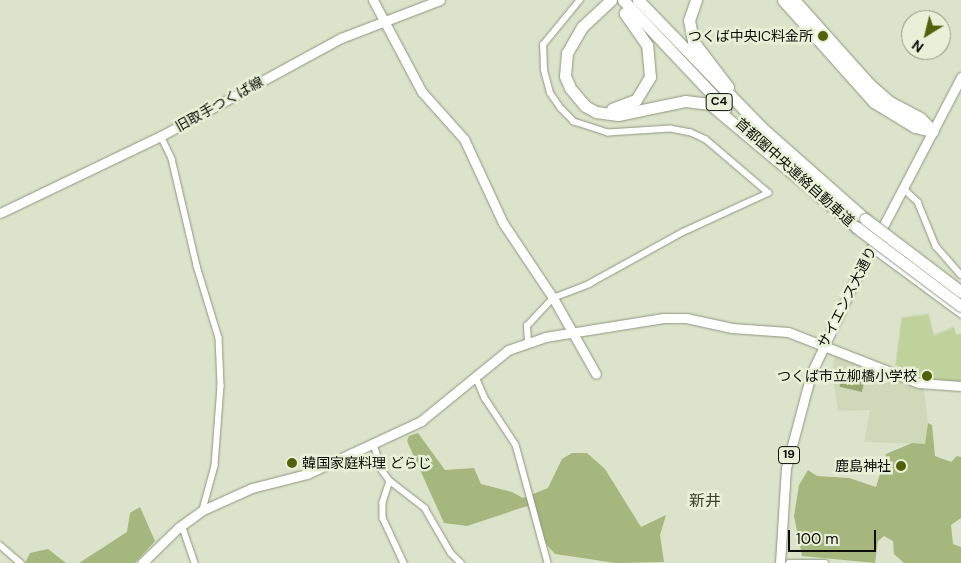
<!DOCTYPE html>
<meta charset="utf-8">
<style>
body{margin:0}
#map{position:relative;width:961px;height:563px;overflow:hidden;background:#dbe3ca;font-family:"DM Sans","Noto Sans JP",sans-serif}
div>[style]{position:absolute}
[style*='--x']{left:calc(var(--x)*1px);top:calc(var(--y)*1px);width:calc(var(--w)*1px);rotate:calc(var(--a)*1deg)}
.built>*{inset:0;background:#cfd9b9}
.green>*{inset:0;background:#c0d29b}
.forest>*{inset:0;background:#a5b77c}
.water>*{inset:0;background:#96a76d;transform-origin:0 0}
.roads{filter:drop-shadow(0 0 1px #8e967e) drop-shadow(0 0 1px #8e967e)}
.street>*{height:5.5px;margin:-2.75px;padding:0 2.75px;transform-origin:2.75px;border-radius:2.75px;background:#fff}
.secondary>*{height:9px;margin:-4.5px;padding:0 4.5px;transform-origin:4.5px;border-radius:4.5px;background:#fff}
.primary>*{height:9px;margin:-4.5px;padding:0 4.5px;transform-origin:4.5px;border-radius:4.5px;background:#fff}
.highway>*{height:11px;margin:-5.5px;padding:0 5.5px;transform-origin:5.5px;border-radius:5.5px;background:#fff}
.bridges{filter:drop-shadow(0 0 1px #8e967e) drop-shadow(0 0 1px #8e967e)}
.highway-bridge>*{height:11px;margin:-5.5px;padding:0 5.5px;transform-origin:5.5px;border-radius:5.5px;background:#fff}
.dots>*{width:14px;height:14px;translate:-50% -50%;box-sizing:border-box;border:2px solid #e8f0d7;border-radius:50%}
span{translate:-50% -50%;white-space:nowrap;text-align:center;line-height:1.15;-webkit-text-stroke:5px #e8f0d7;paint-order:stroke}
.shield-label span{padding:1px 4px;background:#e8f0d7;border:1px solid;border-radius:4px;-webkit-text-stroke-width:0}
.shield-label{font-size:12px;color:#0b0e06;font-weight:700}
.poi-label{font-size:14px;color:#0b0e06}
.right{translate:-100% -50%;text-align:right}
.left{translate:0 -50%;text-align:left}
.street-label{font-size:14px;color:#0b0e06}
.quarter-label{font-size:16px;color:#3b422d}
.north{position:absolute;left:901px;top:10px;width:50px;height:50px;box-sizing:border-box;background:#e8f0d7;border:1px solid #909683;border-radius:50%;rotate:216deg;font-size:14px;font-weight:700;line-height:20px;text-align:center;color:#0b0e06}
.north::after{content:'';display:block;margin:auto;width:18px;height:22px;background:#50630c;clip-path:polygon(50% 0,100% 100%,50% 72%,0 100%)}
.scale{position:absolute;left:788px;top:530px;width:88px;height:22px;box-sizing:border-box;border:2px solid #0b0e06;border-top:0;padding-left:6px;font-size:15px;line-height:18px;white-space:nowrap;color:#0b0e06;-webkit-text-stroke:4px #e8f0d7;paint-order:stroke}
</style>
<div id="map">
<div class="built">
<div style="clip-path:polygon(929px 313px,934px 334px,954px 326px,956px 334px,961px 333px,961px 383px,923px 381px,928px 423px,925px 444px,864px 442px,870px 410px,838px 411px,832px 372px,835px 354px,893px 380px,901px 317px)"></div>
</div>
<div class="green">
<div style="clip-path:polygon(928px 315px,934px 336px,954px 328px,956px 335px,961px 334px,961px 382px,907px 376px,908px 370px,896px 365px,902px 318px)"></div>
</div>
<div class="forest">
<div style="clip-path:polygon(928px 423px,932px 425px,935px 456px,951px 462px,957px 456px,961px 457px,961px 518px,951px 525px,953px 544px,961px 547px,961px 563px,904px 563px,894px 554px,893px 541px,884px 536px,878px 541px,875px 563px,802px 556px,794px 516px,799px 485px,808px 470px,817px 476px,849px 478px,876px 487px,886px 454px,912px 443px,925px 444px)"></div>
<div style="clip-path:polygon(418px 433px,445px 470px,474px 468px,481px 484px,512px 492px,523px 498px,548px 488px,562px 459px,572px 453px,587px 453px,605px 469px,641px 527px,666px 515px,660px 535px,664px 562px,616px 563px,555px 554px,546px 544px,527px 506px,467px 526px,444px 523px,407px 441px,409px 436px)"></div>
<div style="clip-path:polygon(140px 507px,155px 541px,135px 563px,79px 563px,127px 532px,130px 513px)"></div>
<div style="clip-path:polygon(48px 549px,66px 563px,25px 563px,30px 553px)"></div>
</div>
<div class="water">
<div style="left:842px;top:376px;width:23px;height:11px;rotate:13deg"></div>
</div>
<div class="roads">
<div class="street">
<div style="--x:161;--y:136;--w:25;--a:64"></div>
<div style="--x:172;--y:159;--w:110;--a:76.8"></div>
<div style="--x:197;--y:266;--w:75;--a:73"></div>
<div style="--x:219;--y:338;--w:48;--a:87.6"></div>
<div style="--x:221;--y:386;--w:80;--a:94.3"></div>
<div style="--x:215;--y:466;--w:46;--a:105.3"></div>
<div style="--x:903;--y:188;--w:21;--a:43"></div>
<div style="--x:918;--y:202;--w:48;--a:67.8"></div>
<div style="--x:936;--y:246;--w:38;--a:49"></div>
<div style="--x:871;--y:248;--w:112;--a:36.3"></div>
<div style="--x:528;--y:341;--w:15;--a:-94"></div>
<div style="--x:527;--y:326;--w:38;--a:-47"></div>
<div style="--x:553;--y:298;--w:39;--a:-21"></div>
<div style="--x:589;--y:284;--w:107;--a:-29"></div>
<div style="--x:683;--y:232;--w:94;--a:-24.6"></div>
<div style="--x:768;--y:193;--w:82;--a:-139.5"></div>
<div style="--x:706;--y:140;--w:17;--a:-155"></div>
<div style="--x:691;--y:133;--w:20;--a:-169"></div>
<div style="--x:671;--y:129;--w:63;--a:176.4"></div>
<div style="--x:608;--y:133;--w:36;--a:-162"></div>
<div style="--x:574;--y:122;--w:18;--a:-135"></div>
<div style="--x:561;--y:109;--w:19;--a:-125"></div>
<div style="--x:550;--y:93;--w:24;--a:-105"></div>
<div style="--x:544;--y:70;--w:25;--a:-92"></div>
<div style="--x:543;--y:45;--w:58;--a:-50.6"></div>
<div style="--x:476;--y:377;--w:23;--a:67"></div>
<div style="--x:485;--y:398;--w:56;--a:56.6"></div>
<div style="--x:516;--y:445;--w:122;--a:74.8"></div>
<div style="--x:374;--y:444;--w:27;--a:73"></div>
<div style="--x:382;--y:470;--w:14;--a:54"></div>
<div style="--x:390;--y:481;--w:44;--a:37.6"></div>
<div style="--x:425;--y:508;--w:52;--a:60"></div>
<div style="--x:451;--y:553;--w:14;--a:45"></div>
<div style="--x:390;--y:481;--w:23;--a:108"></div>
<div style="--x:383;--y:503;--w:15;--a:90"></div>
<div style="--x:383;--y:518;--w:50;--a:65"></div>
<div style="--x:182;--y:525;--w:40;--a:71.1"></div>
<div style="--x:0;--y:545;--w:28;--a:41"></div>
<div style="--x:789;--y:563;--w:36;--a:0"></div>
</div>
<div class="secondary">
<div style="--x:373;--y:0;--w:104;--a:62"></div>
<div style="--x:422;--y:92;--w:63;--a:48.2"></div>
<div style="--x:464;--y:139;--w:93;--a:65.1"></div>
<div style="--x:503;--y:223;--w:90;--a:56.3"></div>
<div style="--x:553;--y:298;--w:87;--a:60.5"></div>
<div style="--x:0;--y:213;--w:178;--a:-25.6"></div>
<div style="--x:161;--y:136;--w:205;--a:-28.6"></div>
<div style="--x:341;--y:38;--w:106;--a:-21"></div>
<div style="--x:142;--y:563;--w:50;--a:-44.2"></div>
<div style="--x:178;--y:528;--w:31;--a:-36"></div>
<div style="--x:203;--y:510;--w:54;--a:-24.2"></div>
<div style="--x:252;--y:488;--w:57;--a:-14.3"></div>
<div style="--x:307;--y:474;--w:126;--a:-24.9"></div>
<div style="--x:421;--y:421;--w:112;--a:-39.2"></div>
<div style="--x:508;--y:350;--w:39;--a:-19"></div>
<div style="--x:545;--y:337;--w:120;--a:-9.1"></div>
<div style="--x:663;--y:318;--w:23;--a:0"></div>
<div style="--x:686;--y:318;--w:47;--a:12.3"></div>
<div style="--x:732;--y:328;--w:56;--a:4.1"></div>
<div style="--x:788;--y:332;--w:141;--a:21.3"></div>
<div style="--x:919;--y:383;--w:42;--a:4.1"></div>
</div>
<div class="primary">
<div style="--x:780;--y:563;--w:95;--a:-86.4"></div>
<div style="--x:786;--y:468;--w:97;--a:-75.1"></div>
<div style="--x:811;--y:374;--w:104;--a:-64.9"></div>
<div style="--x:855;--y:280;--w:229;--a:-62.4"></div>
</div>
<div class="highway">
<div style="--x:611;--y:0;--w:40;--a:137"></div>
<div style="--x:582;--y:27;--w:30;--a:120"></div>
<div style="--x:567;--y:53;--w:23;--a:95"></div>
<div style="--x:565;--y:76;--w:13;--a:67"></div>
<div style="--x:570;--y:88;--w:23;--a:50"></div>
<div style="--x:585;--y:106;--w:13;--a:29"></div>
<div style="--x:596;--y:112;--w:22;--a:8"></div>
<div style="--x:618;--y:115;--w:68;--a:-11.8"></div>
<div style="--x:685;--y:101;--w:25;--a:7"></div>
<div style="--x:710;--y:104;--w:145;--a:40"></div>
<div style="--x:623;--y:0;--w:149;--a:46.6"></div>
<div style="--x:638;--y:0;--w:177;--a:45.9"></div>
<div style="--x:761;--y:127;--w:139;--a:41.5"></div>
<div style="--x:696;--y:0;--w:21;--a:109"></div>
<div style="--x:689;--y:20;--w:21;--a:79"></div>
<div style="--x:693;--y:41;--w:58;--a:52.7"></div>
<div style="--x:783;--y:0;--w:137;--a:48.3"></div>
<div style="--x:874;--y:102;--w:48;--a:31.4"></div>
<div style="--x:915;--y:127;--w:18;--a:13"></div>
<div style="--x:794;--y:0;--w:113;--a:48.2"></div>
<div style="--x:869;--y:84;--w:28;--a:41"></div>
<div style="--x:890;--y:102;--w:34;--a:28"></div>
<div style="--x:920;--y:118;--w:18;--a:45"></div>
<div style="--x:612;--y:109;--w:26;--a:-21"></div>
<div style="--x:636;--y:100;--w:27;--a:-59"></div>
<div style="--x:650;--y:77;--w:32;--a:-95"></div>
<div style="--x:647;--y:45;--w:39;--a:-125"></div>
<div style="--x:815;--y:192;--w:54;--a:40.5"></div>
</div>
</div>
<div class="bridges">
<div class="highway-bridge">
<div style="--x:865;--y:219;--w:121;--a:37.2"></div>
<div style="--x:856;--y:227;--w:131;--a:37"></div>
</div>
</div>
<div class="dots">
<div style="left:823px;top:36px;background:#50630c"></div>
<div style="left:927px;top:376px;background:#50630c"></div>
<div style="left:292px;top:463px;background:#50630c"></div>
<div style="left:901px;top:466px;background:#50630c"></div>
</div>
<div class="shield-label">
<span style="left:719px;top:102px">C4</span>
<span style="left:789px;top:455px">19</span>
</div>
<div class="poi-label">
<span class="right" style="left:813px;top:36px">つくば中央IC料金所</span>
<span class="right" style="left:917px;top:376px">つくば市立柳橋小学校</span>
<span class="left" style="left:302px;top:463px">韓国家庭料理 どらじ</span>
<span class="right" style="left:891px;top:466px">鹿島神社</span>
</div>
<div class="street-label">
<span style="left:219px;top:104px;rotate:-29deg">旧取手つくば線</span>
<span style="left:795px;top:172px;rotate:42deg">首都圏中央連絡自動車道</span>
<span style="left:847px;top:297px;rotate:-63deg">サイエンス大通り</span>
</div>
<div class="quarter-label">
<span style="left:705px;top:501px">新井</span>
</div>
<div class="north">N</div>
<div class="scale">100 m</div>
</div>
